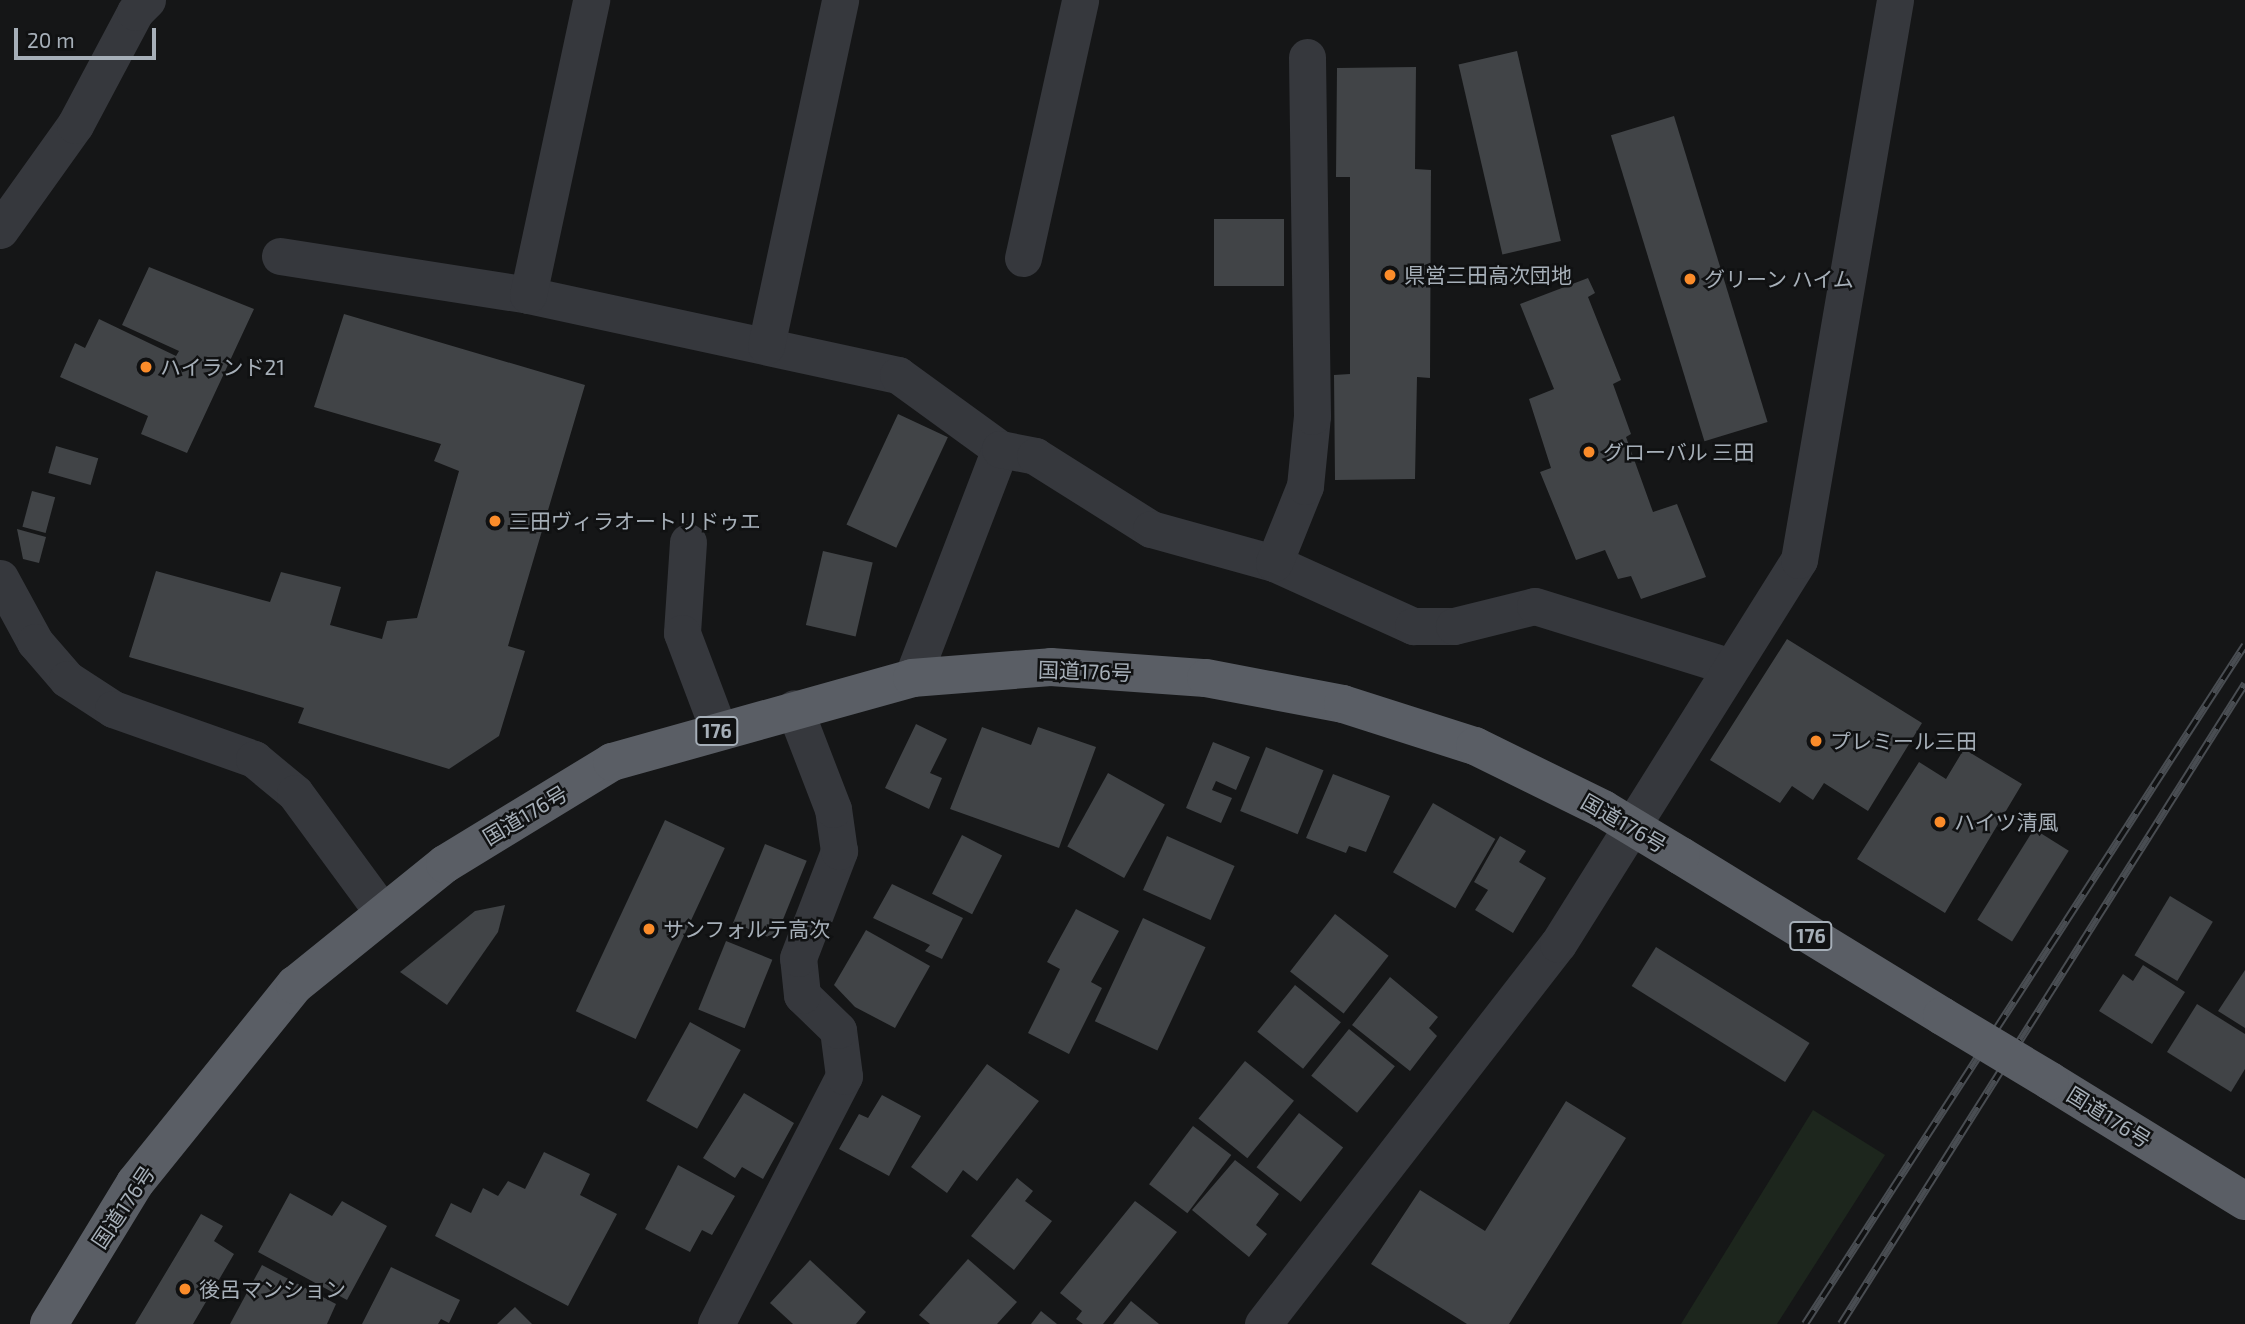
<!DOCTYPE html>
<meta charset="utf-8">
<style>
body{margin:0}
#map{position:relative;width:2245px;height:1324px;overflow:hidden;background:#151617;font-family:"Exo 2","Noto Sans JP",sans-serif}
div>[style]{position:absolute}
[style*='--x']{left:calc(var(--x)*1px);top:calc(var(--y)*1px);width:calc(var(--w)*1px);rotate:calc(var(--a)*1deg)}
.green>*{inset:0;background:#1d261d}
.building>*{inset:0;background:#414447;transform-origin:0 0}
.minor>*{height:37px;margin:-18.5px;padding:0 18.5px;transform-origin:18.5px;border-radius:18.5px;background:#36383d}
.trunk>*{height:38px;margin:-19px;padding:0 19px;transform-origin:19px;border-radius:19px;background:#5a5e65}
.rail>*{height:8px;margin-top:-4px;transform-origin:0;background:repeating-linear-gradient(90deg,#101112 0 16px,#494d52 0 32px);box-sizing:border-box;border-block:2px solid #494d52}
.trunk-bridge>*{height:38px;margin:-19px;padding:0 19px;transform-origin:19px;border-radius:19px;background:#5a5e65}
.dots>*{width:19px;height:19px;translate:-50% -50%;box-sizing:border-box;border:4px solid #101112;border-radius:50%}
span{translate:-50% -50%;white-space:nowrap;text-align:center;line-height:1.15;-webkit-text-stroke:5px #101112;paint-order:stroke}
.shield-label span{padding:2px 5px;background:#101112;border:2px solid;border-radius:5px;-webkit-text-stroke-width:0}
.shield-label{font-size:19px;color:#a6afb8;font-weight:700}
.poi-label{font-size:21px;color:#a6afb8}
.left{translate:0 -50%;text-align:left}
.street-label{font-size:21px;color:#a6afb8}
.scale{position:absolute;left:14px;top:28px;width:142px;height:32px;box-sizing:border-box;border:4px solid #a6afb8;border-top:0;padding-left:9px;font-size:21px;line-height:24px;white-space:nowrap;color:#a6afb8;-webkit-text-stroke:5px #101112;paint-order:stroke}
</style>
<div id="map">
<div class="green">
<div style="clip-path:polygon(1813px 1110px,1885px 1155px,1777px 1324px,1681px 1324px)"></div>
</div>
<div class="building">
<div style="left:1517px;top:51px;width:195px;height:60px;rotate:77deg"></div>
<div style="clip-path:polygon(1416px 67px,1415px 169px,1431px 170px,1430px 378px,1417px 377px,1415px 479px,1335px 480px,1334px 375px,1350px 374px,1350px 177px,1336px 177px,1337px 68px)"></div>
<div style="left:1674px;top:116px;width:320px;height:66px;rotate:73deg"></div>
<div style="left:1214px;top:219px;width:70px;height:67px"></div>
<div style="clip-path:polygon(149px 267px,254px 309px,187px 453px,141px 434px,148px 416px,60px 377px,75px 343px,85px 348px,99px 319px,176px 356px,179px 351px,122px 325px)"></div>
<div style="clip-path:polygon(1588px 278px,1595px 293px,1588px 297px,1621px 380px,1613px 384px,1631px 434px,1626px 437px,1653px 512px,1677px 504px,1706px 577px,1641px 599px,1631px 576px,1618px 579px,1605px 550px,1576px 560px,1540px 472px,1551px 468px,1529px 399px,1554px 389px,1520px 304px)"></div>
<div style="clip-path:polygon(344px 314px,585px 385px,508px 646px,525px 651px,499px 736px,449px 769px,298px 723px,304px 708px,129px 657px,156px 571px,270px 602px,281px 572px,341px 587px,330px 625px,382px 639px,387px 621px,417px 618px,459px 471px,434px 461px,441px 444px,314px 407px)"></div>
<div style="left:898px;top:414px;width:55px;height:122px;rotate:25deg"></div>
<div style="left:56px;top:446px;width:44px;height:28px;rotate:16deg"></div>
<div style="left:32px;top:491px;width:24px;height:37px;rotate:15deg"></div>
<div style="clip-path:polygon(17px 529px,46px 537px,39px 563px,23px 559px)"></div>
<div style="left:823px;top:551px;width:51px;height:76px;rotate:13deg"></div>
<div style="clip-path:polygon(1787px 639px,1922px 723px,1868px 811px,1824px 783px,1813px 800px,1792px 786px,1780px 803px,1710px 760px)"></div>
<div style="clip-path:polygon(916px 724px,947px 739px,930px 773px,942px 778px,929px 809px,885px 788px)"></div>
<div style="clip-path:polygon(982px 727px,1031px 745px,1038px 727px,1096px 747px,1059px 848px,950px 809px)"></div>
<div style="clip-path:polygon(1213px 742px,1250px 757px,1236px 790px,1216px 781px,1212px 790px,1232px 798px,1221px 823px,1186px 808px)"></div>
<div style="left:1266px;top:747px;width:62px;height:69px;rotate:22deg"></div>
<div style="clip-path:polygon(1964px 749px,2022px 784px,1945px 913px,1857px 859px,1919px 762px,1946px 779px)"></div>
<div style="left:1108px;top:773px;width:65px;height:84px;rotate:29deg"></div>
<div style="clip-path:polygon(1333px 774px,1390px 796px,1366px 852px,1349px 846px,1346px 853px,1306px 838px)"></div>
<div style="left:1433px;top:803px;width:72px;height:80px;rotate:30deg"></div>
<div style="left:665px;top:820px;width:66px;height:211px;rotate:25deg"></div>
<div style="left:2034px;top:829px;width:41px;height:107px;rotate:32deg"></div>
<div style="left:962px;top:835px;width:45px;height:66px;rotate:27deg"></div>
<div style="left:1167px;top:836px;width:74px;height:59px;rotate:24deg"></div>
<div style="clip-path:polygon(1500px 836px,1526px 851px,1519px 862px,1546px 878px,1513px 933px,1475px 910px,1488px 890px,1474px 882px)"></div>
<div style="left:765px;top:844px;width:45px;height:85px;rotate:22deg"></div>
<div style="clip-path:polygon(892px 884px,963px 918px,942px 959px,925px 951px,930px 945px,873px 918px)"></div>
<div style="left:2170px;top:896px;width:50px;height:69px;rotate:31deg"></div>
<div style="clip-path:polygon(505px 905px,498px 932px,447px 1005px,400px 972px,475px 911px)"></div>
<div style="clip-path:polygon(1076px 909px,1119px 931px,1091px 982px,1102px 988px,1069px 1054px,1028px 1033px,1060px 969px,1047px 962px)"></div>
<div style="left:1335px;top:914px;width:68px;height:73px;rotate:38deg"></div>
<div style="left:1143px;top:918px;width:69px;height:114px;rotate:25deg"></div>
<div style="clip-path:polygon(866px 930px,930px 966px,895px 1028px,855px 1007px,834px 985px)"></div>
<div style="left:726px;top:941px;width:50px;height:74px;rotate:22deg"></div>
<div style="left:1656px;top:947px;width:181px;height:46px;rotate:32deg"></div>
<div style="clip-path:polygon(2143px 965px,2185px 992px,2152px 1044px,2099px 1011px,2123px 974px,2133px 981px)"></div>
<div style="clip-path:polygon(2245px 970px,2245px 1028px,2218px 1011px)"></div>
<div style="clip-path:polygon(1390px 977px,1438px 1017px,1429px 1028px,1437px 1036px,1410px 1071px,1352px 1025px)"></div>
<div style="left:1295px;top:985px;width:59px;height:60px;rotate:39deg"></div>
<div style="clip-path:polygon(2197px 1004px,2245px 1034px,2245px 1069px,2231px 1092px,2167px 1052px)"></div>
<div style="left:690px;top:1022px;width:58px;height:90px;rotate:29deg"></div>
<div style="left:1349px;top:1029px;width:59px;height:60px;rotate:39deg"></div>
<div style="left:1245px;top:1061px;width:63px;height:74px;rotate:39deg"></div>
<div style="clip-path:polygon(987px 1064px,1039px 1101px,977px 1181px,963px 1170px,947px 1193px,911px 1167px)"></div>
<div style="clip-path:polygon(744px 1093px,794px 1123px,763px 1179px,742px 1167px,735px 1178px,703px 1158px)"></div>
<div style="clip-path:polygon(882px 1095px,921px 1116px,889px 1176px,839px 1149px,859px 1114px,868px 1118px)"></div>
<div style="clip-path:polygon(1566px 1101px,1626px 1138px,1509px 1324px,1467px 1324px,1371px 1264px,1420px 1190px,1485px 1231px)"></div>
<div style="left:1299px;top:1113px;width:56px;height:69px;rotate:38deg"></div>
<div style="left:1193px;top:1126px;width:48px;height:73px;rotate:37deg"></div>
<div style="clip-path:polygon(544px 1152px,590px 1174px,580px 1195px,617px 1214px,568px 1306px,435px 1236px,451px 1203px,471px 1213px,483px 1188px,498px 1196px,508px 1181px,525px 1189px)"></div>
<div style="clip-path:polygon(1235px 1160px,1279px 1194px,1256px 1225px,1267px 1234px,1249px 1257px,1192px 1210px)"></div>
<div style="clip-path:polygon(678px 1165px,735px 1196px,712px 1235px,702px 1230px,690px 1252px,645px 1229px)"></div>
<div style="clip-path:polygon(1017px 1178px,1033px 1191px,1025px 1201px,1052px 1221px,1014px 1270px,971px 1236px)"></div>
<div style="clip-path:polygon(290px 1193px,332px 1216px,342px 1201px,387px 1226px,347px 1300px,258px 1252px)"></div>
<div style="clip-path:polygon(1135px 1201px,1177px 1232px,1103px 1324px,1083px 1324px,1076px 1319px,1082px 1311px,1060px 1293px)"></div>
<div style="clip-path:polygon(201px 1214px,223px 1226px,214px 1241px,234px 1254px,193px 1324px,135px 1324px)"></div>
<div style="clip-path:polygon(968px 1259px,1017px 1302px,997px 1324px,930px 1324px,919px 1315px)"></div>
<div style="clip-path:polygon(810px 1260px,866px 1312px,856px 1324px,793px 1324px,770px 1303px)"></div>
<div style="clip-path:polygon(262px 1265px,336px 1304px,327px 1324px,230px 1324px)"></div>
<div style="clip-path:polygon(391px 1267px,460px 1300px,449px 1323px,441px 1319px,438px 1324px,362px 1324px)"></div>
<div style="clip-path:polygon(1131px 1301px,1159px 1324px,1113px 1324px)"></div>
<div style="clip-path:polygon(515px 1307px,532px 1324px,497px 1324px)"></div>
<div style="clip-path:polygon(1041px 1311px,1057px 1324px,1031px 1324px)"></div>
</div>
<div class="minor">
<div style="--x:0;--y:230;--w:129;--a:-54.5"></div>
<div style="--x:75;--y:125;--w:128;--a:-62"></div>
<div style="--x:135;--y:12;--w:17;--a:-45"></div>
<div style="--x:280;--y:256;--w:251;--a:8.9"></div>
<div style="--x:528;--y:295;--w:379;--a:12.2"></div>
<div style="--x:898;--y:375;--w:126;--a:36"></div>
<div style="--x:1000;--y:449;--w:245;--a:111"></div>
<div style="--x:1023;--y:258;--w:264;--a:-77.5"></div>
<div style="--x:528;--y:295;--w:302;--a:-77.9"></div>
<div style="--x:766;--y:346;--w:354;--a:-77.9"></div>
<div style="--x:1000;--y:449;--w:36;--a:11"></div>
<div style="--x:1035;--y:456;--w:137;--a:32.2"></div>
<div style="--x:1151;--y:529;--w:128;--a:15.5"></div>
<div style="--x:1274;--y:563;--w:153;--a:24.4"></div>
<div style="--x:1413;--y:626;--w:41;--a:0"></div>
<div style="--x:1454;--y:626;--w:83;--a:-13.9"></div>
<div style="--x:1535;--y:606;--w:205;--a:17.3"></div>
<div style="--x:688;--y:542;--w:91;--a:93.8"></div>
<div style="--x:682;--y:633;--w:105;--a:69.3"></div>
<div style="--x:1274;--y:563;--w:83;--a:-68.1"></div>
<div style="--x:1305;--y:486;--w:70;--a:-84.3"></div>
<div style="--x:1312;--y:416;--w:359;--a:-90.8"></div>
<div style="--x:0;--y:578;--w:73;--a:61.3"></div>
<div style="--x:35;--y:642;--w:49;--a:49.1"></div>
<div style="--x:67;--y:679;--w:55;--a:33.1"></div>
<div style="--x:113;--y:709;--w:150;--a:19.5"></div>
<div style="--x:254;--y:759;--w:53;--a:39.7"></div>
<div style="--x:295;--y:793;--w:149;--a:53.7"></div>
<div style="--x:716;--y:1324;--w:279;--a:-62.7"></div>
<div style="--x:844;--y:1076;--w:46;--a:-97.4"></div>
<div style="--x:838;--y:1030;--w:50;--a:-135.8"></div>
<div style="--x:802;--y:995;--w:37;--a:-96"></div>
<div style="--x:798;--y:958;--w:115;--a:-69"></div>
<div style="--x:839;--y:851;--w:42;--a:-98.1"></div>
<div style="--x:833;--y:809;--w:108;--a:-111.1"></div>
<div style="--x:1263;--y:1324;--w:481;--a:-52.2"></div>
<div style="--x:1558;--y:944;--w:453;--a:-57.9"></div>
<div style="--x:1799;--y:560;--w:568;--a:-80.27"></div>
</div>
<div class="trunk">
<div style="--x:1681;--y:856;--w:306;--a:31.5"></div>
<div style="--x:2050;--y:1081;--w:229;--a:31.6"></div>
<div style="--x:49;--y:1324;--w:165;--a:-58.6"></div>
<div style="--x:135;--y:1183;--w:255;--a:-51.1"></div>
<div style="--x:295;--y:985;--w:193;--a:-38.9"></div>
<div style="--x:445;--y:864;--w:196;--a:-31.4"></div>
<div style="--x:612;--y:762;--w:312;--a:-15.6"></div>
<div style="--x:912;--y:678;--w:139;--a:-4.5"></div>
<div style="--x:1051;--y:667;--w:155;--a:4.1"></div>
<div style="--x:1206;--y:678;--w:139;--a:10.7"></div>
<div style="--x:1343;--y:704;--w:139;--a:17.7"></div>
<div style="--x:1475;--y:746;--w:143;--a:26.2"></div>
</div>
<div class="rail">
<div style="--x:1805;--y:1324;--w:809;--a:-57.06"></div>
<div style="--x:1841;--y:1324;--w:757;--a:-57.74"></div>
</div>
<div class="trunk-bridge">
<div style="--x:1603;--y:809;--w:91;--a:31.1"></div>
<div style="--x:1942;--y:1016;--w:126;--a:31"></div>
</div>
<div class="dots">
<div style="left:1390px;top:275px;background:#fb8c2a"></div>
<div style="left:1690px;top:279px;background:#fb8c2a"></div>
<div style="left:146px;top:367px;background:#fb8c2a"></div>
<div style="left:1589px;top:452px;background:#fb8c2a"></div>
<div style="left:495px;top:521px;background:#fb8c2a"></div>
<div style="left:1816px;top:741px;background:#fb8c2a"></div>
<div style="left:1940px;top:822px;background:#fb8c2a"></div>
<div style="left:649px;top:929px;background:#fb8c2a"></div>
<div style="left:185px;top:1289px;background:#fb8c2a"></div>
</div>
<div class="shield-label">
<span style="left:717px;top:731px">176</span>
<span style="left:1811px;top:936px">176</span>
</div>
<div class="poi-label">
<span class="left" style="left:1404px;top:275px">県営三田高次団地</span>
<span class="left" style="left:1704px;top:279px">グリーン ハイム</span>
<span class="left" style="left:160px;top:367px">ハイランド21</span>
<span class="left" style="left:1603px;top:452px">グローバル 三田</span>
<span class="left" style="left:509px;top:521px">三田ヴィラオートリドゥエ</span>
<span class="left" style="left:1830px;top:741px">プレミール三田</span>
<span class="left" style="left:1954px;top:822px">ハイツ清風</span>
<span class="left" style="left:663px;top:929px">サンフォルテ高次</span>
<span class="left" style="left:199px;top:1289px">後呂マンション</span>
</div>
<div class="street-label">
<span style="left:1085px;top:671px;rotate:2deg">国道176号</span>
<span style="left:525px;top:815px;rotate:-31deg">国道176号</span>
<span style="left:1624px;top:823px;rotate:30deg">国道176号</span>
<span style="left:2109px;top:1117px;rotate:32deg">国道176号</span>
<span style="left:123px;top:1207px;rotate:-56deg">国道176号</span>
</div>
<div class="scale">20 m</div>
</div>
